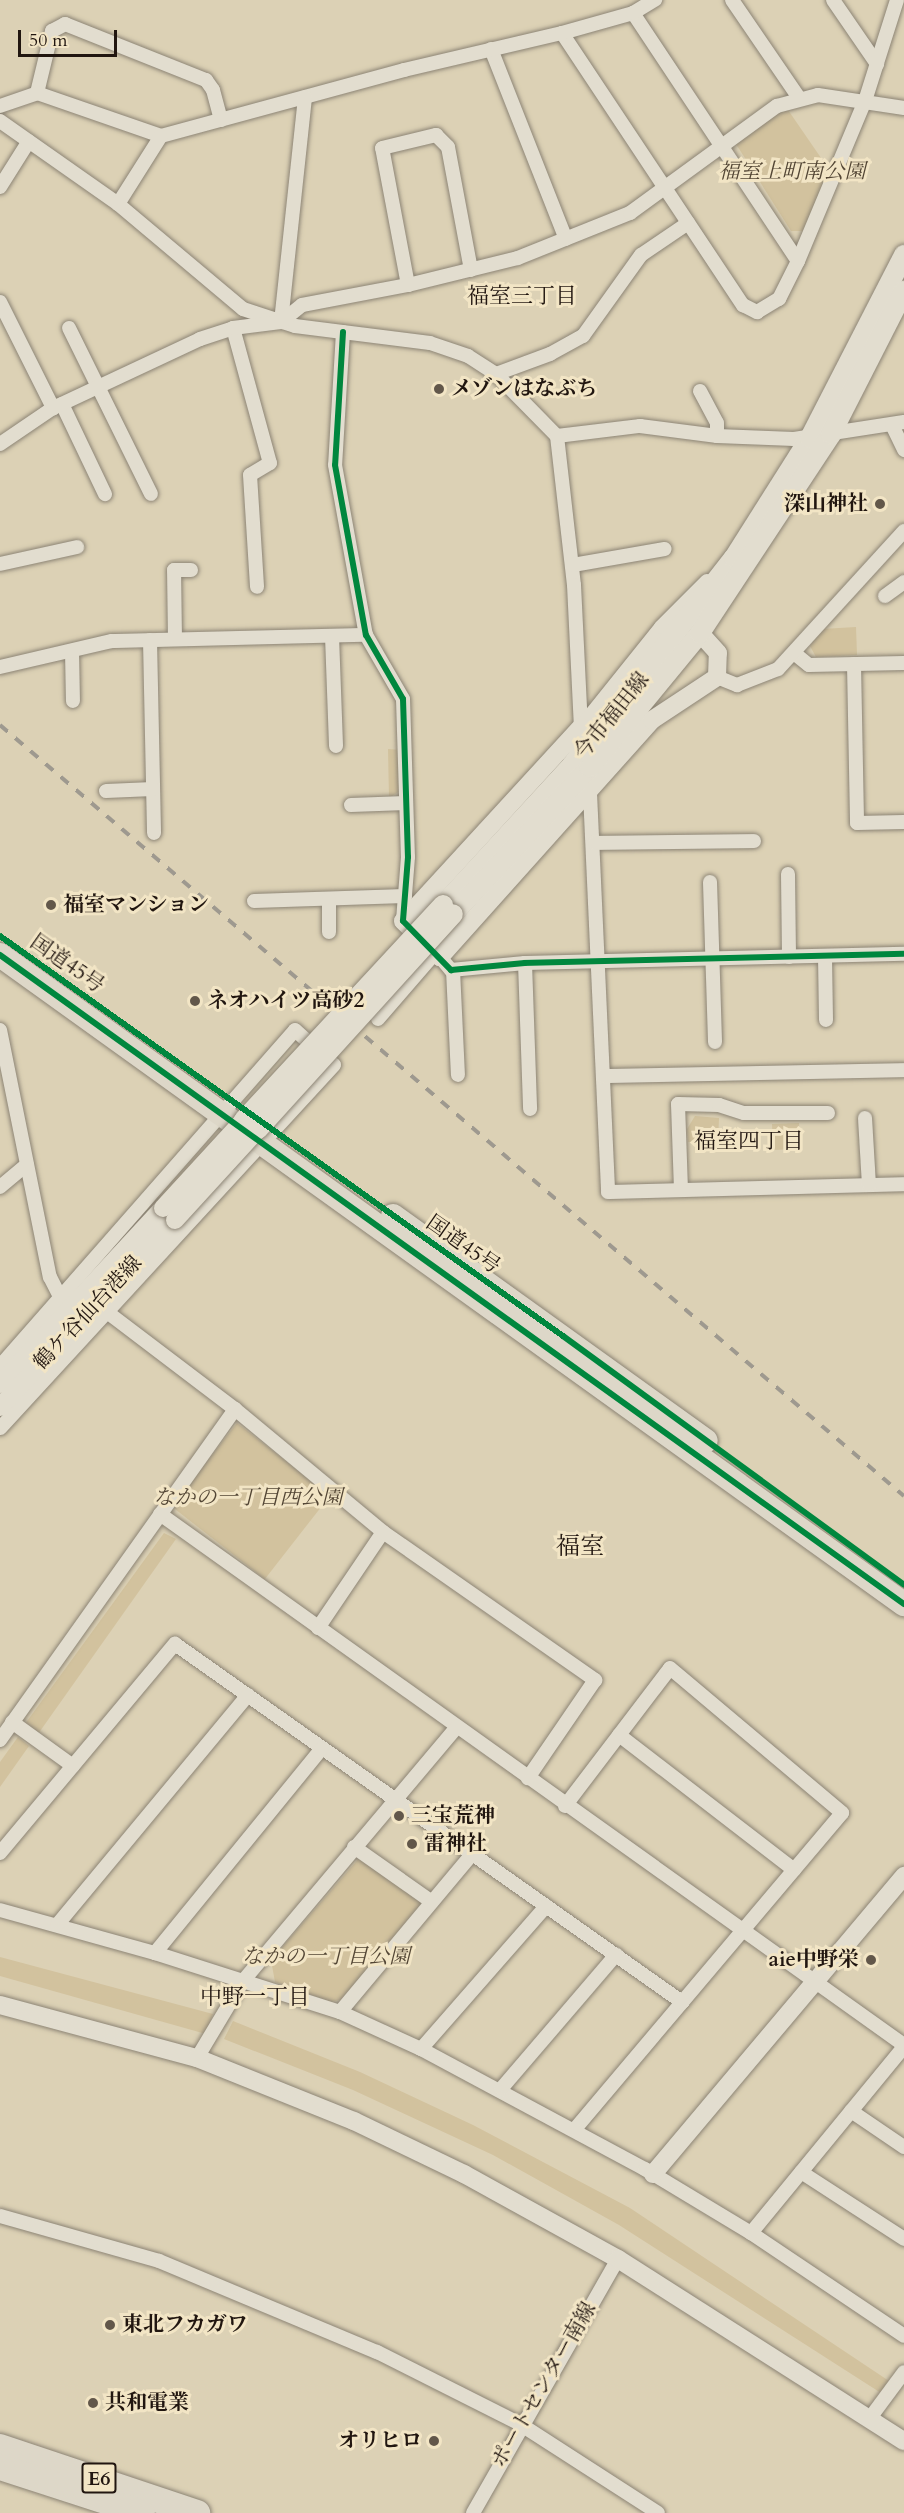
<!DOCTYPE html>
<meta charset="utf-8">
<style>
body{margin:0}
#map{position:relative;width:904px;height:2513px;overflow:hidden;background:#dcd1b5;font-family:Cardo,"Noto Serif JP",serif}
div>[style]{position:absolute}
[style*='--x']{left:calc(var(--x)*1px);top:calc(var(--y)*1px);width:calc(var(--w)*1px);rotate:calc(var(--a)*1deg)}
.green>*{inset:0;background:#d2c29e;transform-origin:0 0}
.roads{filter:drop-shadow(0 0 2px #8c8475) drop-shadow(0 0 2px #8c8475)}
.minor>*{height:14px;margin:-7px;padding:0 7px;transform-origin:7px;border-radius:7px;background:#e2ddcf}
.tertiary>*{height:18px;margin:-9px;padding:0 9px;transform-origin:9px;border-radius:9px;background:#e2ddcf}
.secondary>*{height:20px;margin:-10px;padding:0 10px;transform-origin:10px;border-radius:10px;background:#e2ddcf}
.trunk>*{height:24px;margin:-12px;padding:0 12px;transform-origin:12px;border-radius:12px;background:#ddd7c8}
.motorway>*{height:26px;margin:-13px;padding:0 13px;transform-origin:13px;border-radius:13px;background:#ddd7c8}
.rail>*{height:4px;margin-top:-2px;transform-origin:0;background:repeating-linear-gradient(90deg,#9e998f 0 10px,transparent 0 20px)}
.bridges{filter:drop-shadow(0 0 2px #8c8475) drop-shadow(0 0 2px #8c8475)}
.tertiary-bridge>*{height:18px;margin:-9px;padding:0 9px;transform-origin:9px;border-radius:9px;background:#e2ddcf}
.secondary-bridge>*{height:20px;margin:-10px;padding:0 10px;transform-origin:10px;border-radius:10px;background:#e2ddcf}
.cycleway>*{height:6px;margin:-3px;padding:0 3px;transform-origin:3px;border-radius:3px;background:#00873e}
.dots>*{width:16px;height:16px;translate:-50% -50%;box-sizing:border-box;border:3px solid #f2e5c5;border-radius:50%}
span{translate:-50% -50%;white-space:nowrap;text-align:center;line-height:1.15;-webkit-text-stroke:6px #f2e5c5;paint-order:stroke}
.shield-label span{padding:2px 4px;background:#f2e5c5;border:2px solid;border-radius:4px;-webkit-text-stroke-width:0}
.shield-label{font-size:20px;color:#211610;font-weight:700}
.park-label{font-size:21px;color:#534635;font-style:italic}
.poi-label{font-size:21px;color:#211610;font-weight:700}
.left{translate:0 -50%;text-align:left}
.right{translate:-100% -50%;text-align:right}
.street-label{font-size:21px;color:#211610}
.neighbourhood-label{font-size:22px;color:#211610}
.quarter-label{font-size:24px;color:#211610}
.scale{position:absolute;left:18px;top:30px;width:99px;height:27px;box-sizing:border-box;border:3px solid #211610;border-top:0;padding-left:8px;font-size:18px;line-height:21px;white-space:nowrap;color:#211610;-webkit-text-stroke:4px #f2e5c5;paint-order:stroke}
</style>
<div id="map">
<div class="green">
<div style="clip-path:polygon(786px 107px,830px 171px,803px 231px,791px 231px,736px 144px)"></div>
<div style="clip-path:polygon(856px 627px,857px 655px,816px 657px,810px 646px,822px 629px)"></div>
<div style="clip-path:polygon(388px 749px,402px 750px,403px 789px,389px 798px)"></div>
<div style="clip-path:polygon(695px 1116px,719px 1118px,718px 1142px,688px 1142px,687px 1129px)"></div>
<div style="left:799px;top:1123px;width:26px;height:27px;rotate:88deg"></div>
<div style="left:237px;top:1423px;width:118px;height:106px;rotate:38deg"></div>
<div style="clip-path:polygon(164px 1533px,176px 1539px,38px 1734px,25px 1724px)"></div>
<div style="clip-path:polygon(18px 1737px,29px 1746px,0 1787px,0 1762px)"></div>
<div style="clip-path:polygon(361px 1856px,423px 1901px,343px 1999px,331px 2002px,275px 1982px,271px 1960px)"></div>
<div style="clip-path:polygon(0 1957px,213px 2014px,206px 2034px,0 1976px)"></div>
<div style="clip-path:polygon(233px 2021px,360px 2072px,473px 2125px,630px 2208px,889px 2381px,881px 2393px,619px 2225px,493px 2155px,353px 2090px,224px 2039px)"></div>
</div>
<div class="roads">
<div class="minor">
<div style="--x:732;--y:0;--w:119;--a:55.6"></div>
<div style="--x:833;--y:0;--w:78;--a:55.5"></div>
<div style="--x:633;--y:13;--w:298;--a:56.4"></div>
<div style="--x:562;--y:33;--w:327;--a:56.4"></div>
<div style="--x:743;--y:305;--w:16;--a:27"></div>
<div style="--x:757;--y:312;--w:26;--a:-31"></div>
<div style="--x:779;--y:299;--w:42;--a:-63.4"></div>
<div style="--x:798;--y:261;--w:173;--a:-67.3"></div>
<div style="--x:865;--y:101;--w:106;--a:-72.4"></div>
<div style="--x:491;--y:49;--w:204;--a:68.5"></div>
<div style="--x:37;--y:93;--w:64;--a:-76.4"></div>
<div style="--x:52;--y:31;--w:15;--a:-28"></div>
<div style="--x:65;--y:24;--w:152;--a:21.7"></div>
<div style="--x:206;--y:80;--w:12;--a:55"></div>
<div style="--x:213;--y:90;--w:31;--a:75"></div>
<div style="--x:0;--y:106;--w:39;--a:-19"></div>
<div style="--x:37;--y:93;--w:131;--a:19.1"></div>
<div style="--x:161;--y:136;--w:252;--a:-15.2"></div>
<div style="--x:404;--y:70;--w:162;--a:-13.2"></div>
<div style="--x:562;--y:33;--w:74;--a:-15.7"></div>
<div style="--x:633;--y:13;--w:26;--a:-31"></div>
<div style="--x:0;--y:121;--w:144;--a:35.1"></div>
<div style="--x:118;--y:204;--w:163;--a:40"></div>
<div style="--x:243;--y:309;--w:55;--a:18.1"></div>
<div style="--x:295;--y:326;--w:136;--a:7.2"></div>
<div style="--x:430;--y:343;--w:40;--a:18.9"></div>
<div style="--x:468;--y:356;--w:33;--a:33"></div>
<div style="--x:496;--y:374;--w:87;--a:45.5"></div>
<div style="--x:557;--y:436;--w:84;--a:-6.9"></div>
<div style="--x:640;--y:426;--w:78;--a:7.4"></div>
<div style="--x:717;--y:436;--w:77;--a:2.2"></div>
<div style="--x:794;--y:439;--w:111;--a:-8.8"></div>
<div style="--x:0;--y:187;--w:54;--a:-57.8"></div>
<div style="--x:118;--y:204;--w:80;--a:-57.7"></div>
<div style="--x:408;--y:285;--w:139;--a:-100.7"></div>
<div style="--x:382;--y:148;--w:56;--a:-13.5"></div>
<div style="--x:436;--y:135;--w:17;--a:45"></div>
<div style="--x:448;--y:147;--w:125;--a:79.4"></div>
<div style="--x:0;--y:302;--w:119;--a:63.4"></div>
<div style="--x:281;--y:322;--w:226;--a:-83.9"></div>
<div style="--x:69;--y:328;--w:185;--a:63.7"></div>
<div style="--x:233;--y:328;--w:140;--a:74.7"></div>
<div style="--x:270;--y:463;--w:23;--a:149"></div>
<div style="--x:250;--y:475;--w:112;--a:86.4"></div>
<div style="--x:343;--y:332;--w:133;--a:93.4"></div>
<div style="--x:335;--y:465;--w:173;--a:79.7"></div>
<div style="--x:366;--y:635;--w:74;--a:60"></div>
<div style="--x:403;--y:699;--w:158;--a:88.2"></div>
<div style="--x:408;--y:857;--w:64;--a:94.5"></div>
<div style="--x:496;--y:374;--w:58;--a:-20.3"></div>
<div style="--x:550;--y:354;--w:38;--a:-29"></div>
<div style="--x:583;--y:336;--w:100;--a:-54.4"></div>
<div style="--x:641;--y:255;--w:57;--a:-34.2"></div>
<div style="--x:700;--y:391;--w:36;--a:62"></div>
<div style="--x:717;--y:423;--w:13;--a:90"></div>
<div style="--x:62;--y:404;--w:100;--a:64.5"></div>
<div style="--x:892;--y:425;--w:28;--a:64"></div>
<div style="--x:557;--y:436;--w:150;--a:83.5"></div>
<div style="--x:574;--y:585;--w:142;--a:87.2"></div>
<div style="--x:0;--y:444;--w:64;--a:-34.2"></div>
<div style="--x:53;--y:408;--w:162;--a:-25.1"></div>
<div style="--x:200;--y:339;--w:35;--a:-18"></div>
<div style="--x:233;--y:328;--w:48;--a:-7.1"></div>
<div style="--x:281;--y:322;--w:27;--a:-39"></div>
<div style="--x:302;--y:305;--w:108;--a:-10.7"></div>
<div style="--x:408;--y:285;--w:113;--a:-13.8"></div>
<div style="--x:518;--y:258;--w:121;--a:-21.9"></div>
<div style="--x:630;--y:213;--w:182;--a:-36.1"></div>
<div style="--x:777;--y:106;--w:42;--a:-15"></div>
<div style="--x:818;--y:95;--w:87;--a:8.6"></div>
<div style="--x:0;--y:564;--w:79;--a:-12.4"></div>
<div style="--x:573;--y:565;--w:93;--a:-9.9"></div>
<div style="--x:885;--y:596;--w:24;--a:-36"></div>
<div style="--x:332;--y:636;--w:110;--a:87.9"></div>
<div style="--x:175;--y:639;--w:69;--a:-90.8"></div>
<div style="--x:174;--y:570;--w:17;--a:0"></div>
<div style="--x:150;--y:640;--w:193;--a:88.8"></div>
<div style="--x:72;--y:651;--w:50;--a:88.9"></div>
<div style="--x:794;--y:653;--w:19;--a:39"></div>
<div style="--x:809;--y:665;--w:95;--a:-1.2"></div>
<div style="--x:854;--y:664;--w:159;--a:88.9"></div>
<div style="--x:857;--y:823;--w:47;--a:-1.2"></div>
<div style="--x:0;--y:667;--w:115;--a:-13.1"></div>
<div style="--x:112;--y:641;--w:254;--a:-1.4"></div>
<div style="--x:717;--y:677;--w:22;--a:22"></div>
<div style="--x:737;--y:685;--w:44;--a:-21.3"></div>
<div style="--x:778;--y:669;--w:187;--a:-47.6"></div>
<div style="--x:581;--y:727;--w:128;--a:-51.3"></div>
<div style="--x:661;--y:627;--w:65;--a:-45"></div>
<div style="--x:106;--y:791;--w:47;--a:-2.4"></div>
<div style="--x:590;--y:793;--w:399;--a:87.4"></div>
<div style="--x:608;--y:1192;--w:296;--a:-1.5"></div>
<div style="--x:351;--y:805;--w:55;--a:-2.1"></div>
<div style="--x:595;--y:843;--w:159;--a:-0.7"></div>
<div style="--x:788;--y:874;--w:83;--a:89.3"></div>
<div style="--x:710;--y:882;--w:160;--a:88.2"></div>
<div style="--x:254;--y:901;--w:151;--a:-1.9"></div>
<div style="--x:329;--y:932;--w:33;--a:-90"></div>
<div style="--x:825;--y:956;--w:64;--a:89.1"></div>
<div style="--x:440;--y:957;--w:17;--a:50"></div>
<div style="--x:451;--y:970;--w:74;--a:-5.4"></div>
<div style="--x:525;--y:963;--w:379;--a:-1.4"></div>
<div style="--x:525;--y:963;--w:146;--a:88"></div>
<div style="--x:453;--y:970;--w:105;--a:87.3"></div>
<div style="--x:378;--y:1019;--w:87;--a:-49.2"></div>
<div style="--x:0;--y:1030;--w:252;--a:78.6"></div>
<div style="--x:50;--y:1277;--w:22;--a:63"></div>
<div style="--x:603;--y:1076;--w:301;--a:-1.1"></div>
<div style="--x:865;--y:1118;--w:67;--a:86.6"></div>
<div style="--x:0;--y:1187;--w:35;--a:-40"></div>
<div style="--x:681;--y:1190;--w:86;--a:-92"></div>
<div style="--x:678;--y:1104;--w:41;--a:1.4"></div>
<div style="--x:719;--y:1105;--w:26;--a:18"></div>
<div style="--x:744;--y:1113;--w:84;--a:0"></div>
<div style="--x:107;--y:1312;--w:161;--a:37.2"></div>
<div style="--x:235;--y:1409;--w:192;--a:39.7"></div>
<div style="--x:0;--y:1366;--w:447;--a:-48.7"></div>
<div style="--x:295;--y:1030;--w:52;--a:41.9"></div>
<div style="--x:334;--y:1065;--w:493;--a:132.6"></div>
<div style="--x:160;--y:1514;--w:914;--a:35.52"></div>
<div style="--x:318;--y:1628;--w:116;--a:-55.9"></div>
<div style="--x:383;--y:1532;--w:259;--a:34.9"></div>
<div style="--x:595;--y:1680;--w:119;--a:124.4"></div>
<div style="--x:12;--y:1722;--w:75;--a:35.8"></div>
<div style="--x:619;--y:1735;--w:221;--a:37.6"></div>
<div style="--x:0;--y:1740;--w:406;--a:-54.6"></div>
<div style="--x:565;--y:1806;--w:173;--a:-52.7"></div>
<div style="--x:670;--y:1668;--w:225;--a:40.1"></div>
<div style="--x:842;--y:1813;--w:414;--a:130.2"></div>
<div style="--x:354;--y:1847;--w:95;--a:35.2"></div>
<div style="--x:0;--y:1853;--w:273;--a:-50.1"></div>
<div style="--x:175;--y:1644;--w:621;--a:35.23"></div>
<div style="--x:0;--y:1910;--w:161;--a:15.5"></div>
<div style="--x:155;--y:1953;--w:194;--a:17.7"></div>
<div style="--x:340;--y:2012;--w:89;--a:24.6"></div>
<div style="--x:421;--y:2049;--w:254;--a:28.2"></div>
<div style="--x:645;--y:2169;--w:124;--a:31.1"></div>
<div style="--x:751;--y:2233;--w:184;--a:33.9"></div>
<div style="--x:57;--y:1925;--w:299;--a:-50.3"></div>
<div style="--x:155;--y:1953;--w:264;--a:-50.8"></div>
<div style="--x:340;--y:2012;--w:206;--a:-50.1"></div>
<div style="--x:421;--y:2049;--w:190;--a:-48.8"></div>
<div style="--x:197;--y:2058;--w:90;--a:-59.1"></div>
<div style="--x:243;--y:1981;--w:332;--a:-49.9"></div>
<div style="--x:501;--y:2089;--w:177;--a:-49.4"></div>
<div style="--x:851;--y:2111;--w:64;--a:34.2"></div>
<div style="--x:801;--y:2172;--w:123;--a:33"></div>
<div style="--x:0;--y:2216;--w:165;--a:15.8"></div>
<div style="--x:159;--y:2261;--w:236;--a:22.7"></div>
<div style="--x:377;--y:2352;--w:160;--a:26.7"></div>
<div style="--x:520;--y:2424;--w:164;--a:32.8"></div>
<div style="--x:751;--y:2233;--w:241;--a:-50.6"></div>
<div style="--x:870;--y:2418;--w:57;--a:-53.5"></div>
<div style="--x:473;--y:2513;--w:292;--a:-60.3"></div>
</div>
<div class="tertiary">
<div style="--x:581;--y:727;--w:263;--a:132.5"></div>
<div style="--x:403;--y:921;--w:52;--a:44.2"></div>
<div style="--x:440;--y:957;--w:318;--a:-48.2"></div>
<div style="--x:652;--y:720;--w:78;--a:-33.5"></div>
<div style="--x:717;--y:677;--w:24;--a:-88"></div>
<div style="--x:718;--y:653;--w:27;--a:-132"></div>
<div style="--x:0;--y:1384;--w:240;--a:-47.2"></div>
<div style="--x:0;--y:1407;--w:256;--a:-46.9"></div>
<div style="--x:0;--y:2005;--w:204;--a:15.1"></div>
<div style="--x:197;--y:2058;--w:169;--a:21.9"></div>
<div style="--x:354;--y:2121;--w:122;--a:25.7"></div>
<div style="--x:464;--y:2174;--w:176;--a:28.9"></div>
<div style="--x:618;--y:2259;--w:339;--a:32.5"></div>
<div style="--x:653;--y:2174;--w:390;--a:-49.9"></div>
</div>
<div class="secondary">
<div style="--x:443;--y:905;--w:190;--a:-47.3"></div>
<div style="--x:572;--y:765;--w:263;--a:-52"></div>
<div style="--x:734;--y:558;--w:142;--a:-57.7"></div>
<div style="--x:810;--y:438;--w:206;--a:-62.8"></div>
<div style="--x:453;--y:914;--w:201;--a:-47"></div>
<div style="--x:590;--y:767;--w:173;--a:-50.6"></div>
<div style="--x:700;--y:633;--w:238;--a:-56.6"></div>
<div style="--x:831;--y:434;--w:161;--a:-63"></div>
</div>
<div class="trunk">
<div style="--x:0;--y:955;--w:1113;--a:35.68"></div>
<div style="--x:393;--y:1216;--w:385;--a:35.7"></div>
</div>
<div class="motorway">
<div style="--x:0;--y:2447;--w:208;--a:18.5"></div>
<div style="--x:0;--y:2467;--w:149;--a:17.9"></div>
</div>
</div>
<div class="rail">
<div style="--x:0;--y:725;--w:1188;--a:40.46"></div>
</div>
<div class="bridges">
<div class="tertiary-bridge">
<div style="--x:163;--y:1208;--w:120;--a:-47.4"></div>
<div style="--x:175;--y:1220;--w:123;--a:-47.6"></div>
</div>
<div class="secondary-bridge">
<div style="--x:244;--y:1120;--w:293;--a:-47.2"></div>
<div style="--x:258;--y:1129;--w:290;--a:-47.8"></div>
</div>
</div>
<div class="cycleway">
<div style="--x:343;--y:332;--w:133;--a:93.4"></div>
<div style="--x:335;--y:465;--w:173;--a:79.7"></div>
<div style="--x:366;--y:635;--w:74;--a:60"></div>
<div style="--x:403;--y:699;--w:158;--a:88.2"></div>
<div style="--x:408;--y:857;--w:64;--a:94.5"></div>
<div style="--x:403;--y:921;--w:69;--a:45.6"></div>
<div style="--x:451;--y:970;--w:74;--a:-5.4"></div>
<div style="--x:525;--y:963;--w:379;--a:-1.4"></div>
<div style="--x:0;--y:936;--w:691;--a:35.39"></div>
<div style="--x:563;--y:1336;--w:422;--a:36.1"></div>
<div style="--x:0;--y:955;--w:1113;--a:35.68"></div>
</div>
<div class="dots">
<div style="left:439px;top:389px;background:#62574a"></div>
<div style="left:880px;top:504px;background:#62574a"></div>
<div style="left:51px;top:905px;background:#62574a"></div>
<div style="left:195px;top:1001px;background:#62574a"></div>
<div style="left:399px;top:1816px;background:#62574a"></div>
<div style="left:412px;top:1844px;background:#62574a"></div>
<div style="left:871px;top:1960px;background:#62574a"></div>
<div style="left:110px;top:2325px;background:#62574a"></div>
<div style="left:93px;top:2403px;background:#62574a"></div>
<div style="left:434px;top:2441px;background:#62574a"></div>
</div>
<div class="shield-label">
<span style="left:99px;top:2478px">E6</span>
</div>
<div class="park-label">
<span style="left:792px;top:172px">福室上町南公園</span>
<span style="left:248px;top:1498px">なかの一丁目西公園</span>
<span style="left:326px;top:1957px">なかの一丁目公園</span>
</div>
<div class="poi-label">
<span class="left" style="left:451px;top:389px">メゾンはなぶち</span>
<span class="right" style="left:868px;top:504px">深山神社</span>
<span class="left" style="left:63px;top:905px">福室マンション</span>
<span class="left" style="left:207px;top:1001px">ネオハイツ高砂2</span>
<span class="left" style="left:411px;top:1816px">三宝荒神</span>
<span class="left" style="left:424px;top:1844px">雷神社</span>
<span class="right" style="left:859px;top:1960px">aie中野栄</span>
<span class="left" style="left:122px;top:2325px">東北フカガワ</span>
<span class="left" style="left:105px;top:2403px">共和電業</span>
<span class="right" style="left:422px;top:2441px">オリヒロ</span>
</div>
<div class="street-label">
<span style="left:612px;top:716px;rotate:-51deg">今市福田線</span>
<span style="left:67px;top:964px;rotate:35deg">国道45号</span>
<span style="left:463px;top:1245px;rotate:35deg">国道45号</span>
<span style="left:88px;top:1313px;rotate:-47deg">鶴ケ谷仙台港線</span>
<span style="left:544px;top:2385px;rotate:-60deg">ポートセンター南線</span>
</div>
<div class="neighbourhood-label">
<span style="left:522px;top:297px">福室三丁目</span>
<span style="left:749px;top:1142px">福室四丁目</span>
<span style="left:255px;top:1998px">中野一丁目</span>
</div>
<div class="quarter-label">
<span style="left:580px;top:1547px">福室</span>
</div>
<div class="scale">50 m</div>
</div>
